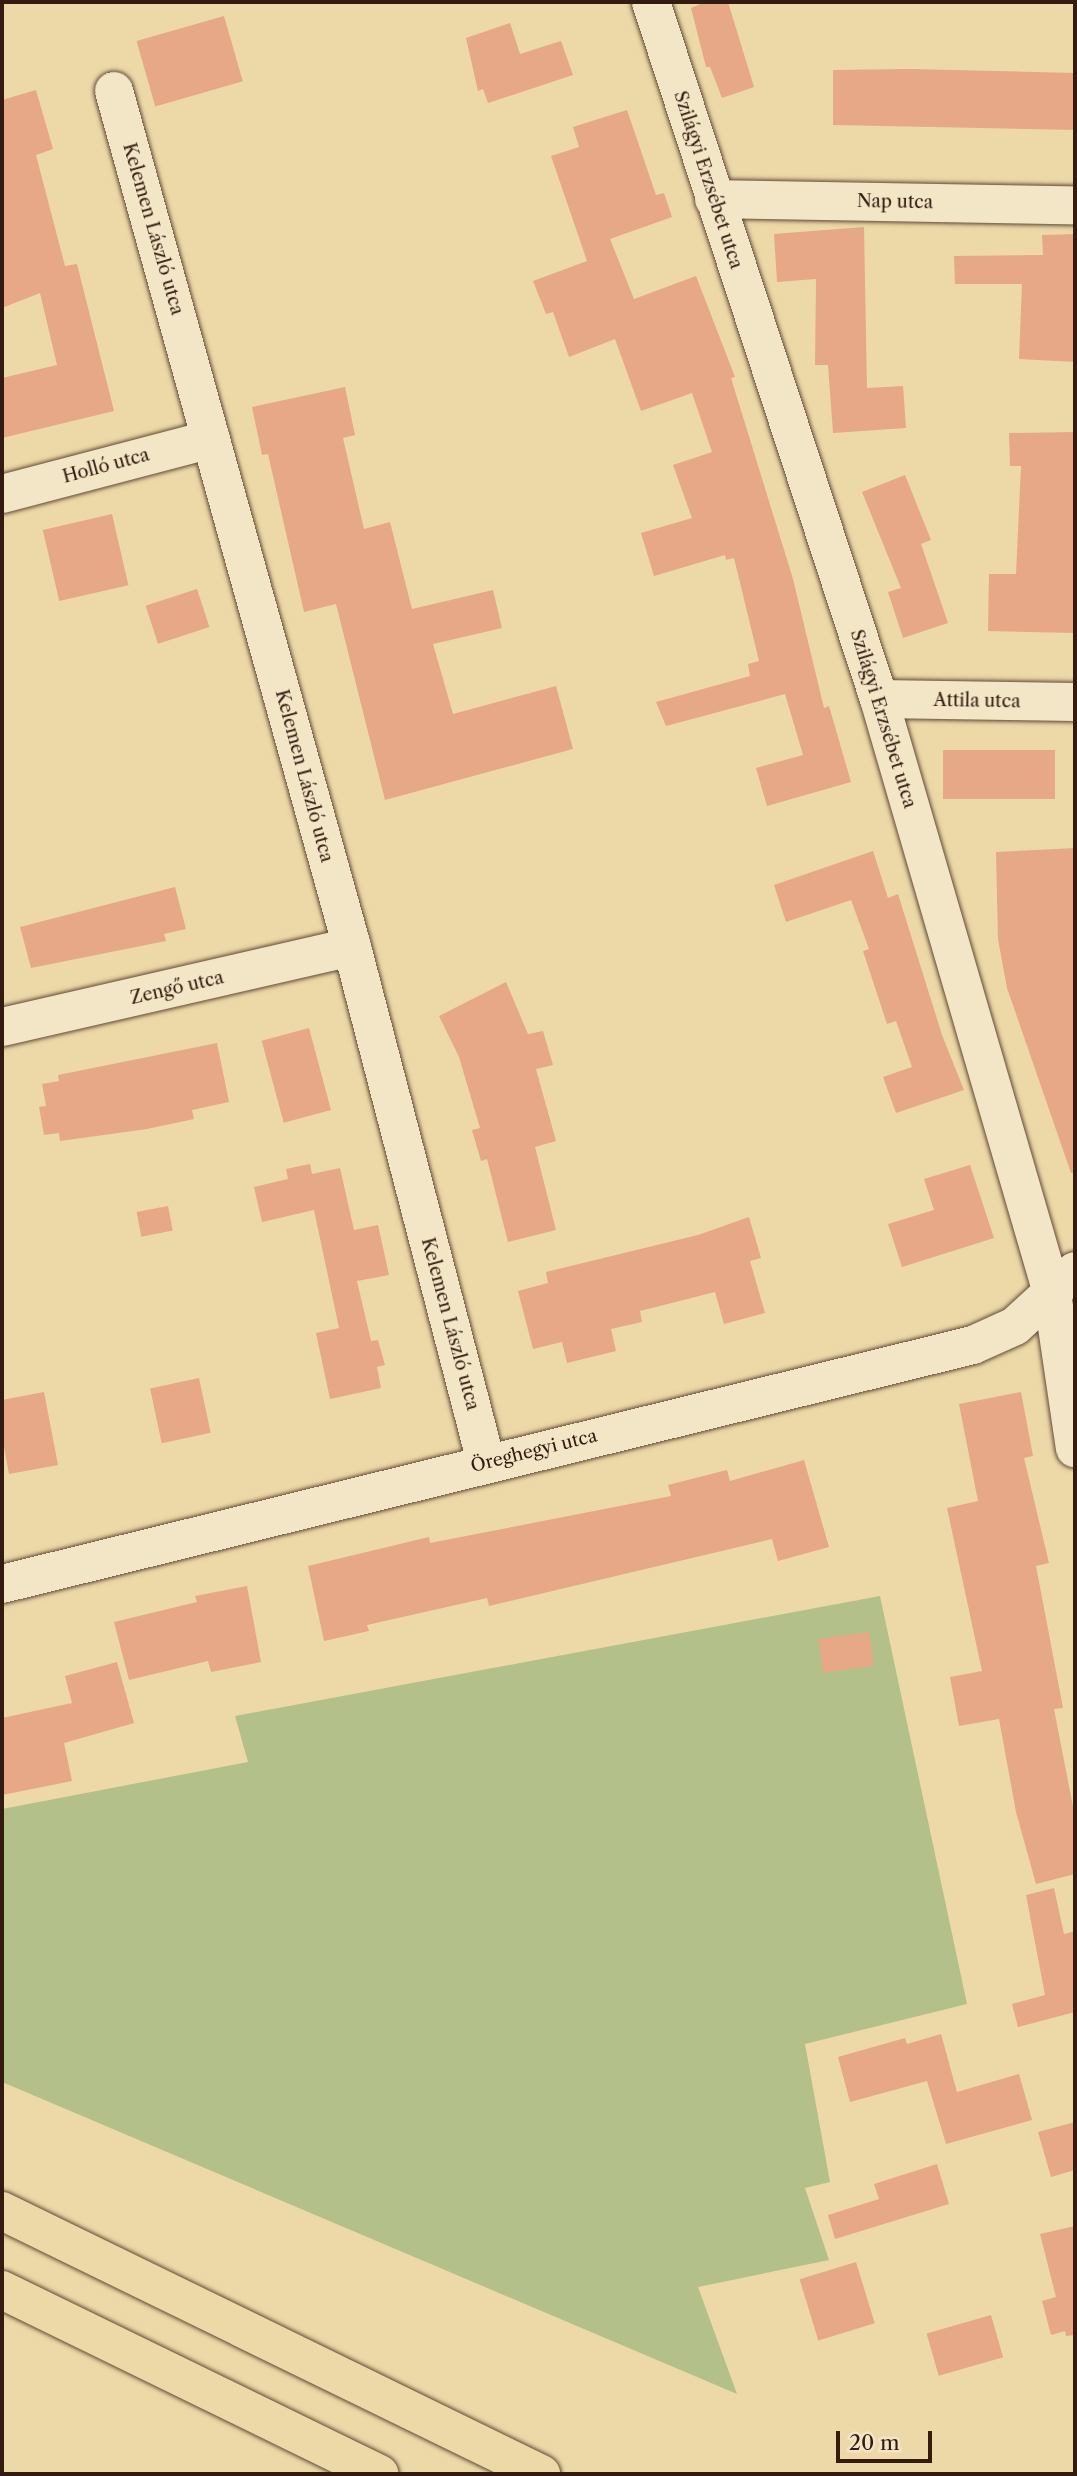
<!DOCTYPE html>
<meta charset="utf-8">
<style>
body{margin:0}
#map{position:relative;width:1077px;height:2476px;overflow:hidden;background:#ecd9a7;font-family:"Libre Caslon Text",serif}
div>[style]{position:absolute}
[style*='--x']{left:calc(var(--x)*1px);top:calc(var(--y)*1px);width:calc(var(--w)*1px);rotate:calc(var(--a)*1deg)}
.green>*{inset:0;background:#b4c08a}
.building>*{inset:0;background:#e6a887;transform-origin:0 0}
.roads{filter:drop-shadow(0 0 2px #624a37) drop-shadow(0 0 2px #624a37)}
.minor>*{height:38px;margin:-19px;padding:0 19px;transform-origin:19px;border-radius:19px;background:#f3e6c6}
.highway>*{height:38px;margin:-19px;padding:0 19px;transform-origin:19px;border-radius:19px;background:#ecd9a7}
span{translate:-50% -50%;white-space:nowrap;text-align:center;line-height:1.15;-webkit-text-stroke:5px #f3e6c6;paint-order:stroke}
.street-label{font-size:18px;color:#341b12}
.frame{position:absolute;inset:0;border:4px solid #341b12;pointer-events:none}
.scale{position:absolute;left:836px;top:2431px;width:96px;height:32px;box-sizing:border-box;border:4px solid #341b12;border-top:0;padding-left:9px;font-size:21px;line-height:24px;white-space:nowrap;color:#341b12;-webkit-text-stroke:5px #f3e6c6;paint-order:stroke}
</style>
<div id="map">
<div class="green">
<div style="clip-path:polygon(880px 1596px,967px 2004px,805px 2044px,830px 2182px,805px 2188px,829px 2260px,698px 2287px,737px 2394px,2px 2082px,2px 1809px,248px 1762px,235px 1716px)"></div>
</div>
<div class="building">
<div style="clip-path:polygon(705px 2px,728px 2px,754px 87px,722px 98px,710px 67px,706px 67px,691px 8px)"></div>
<div style="left:224px;top:16px;width:68px;height:91px;rotate:74deg"></div>
<div style="clip-path:polygon(510px 23px,520px 54px,561px 41px,573px 75px,488px 103px,483px 89px,478px 91px,466px 38px)"></div>
<div style="clip-path:polygon(910px 69px,1075px 73px,1075px 130px,833px 125px,833px 70px)"></div>
<div style="clip-path:polygon(36px 90px,53px 149px,36px 155px,65px 266px,77px 264px,114px 411px,2px 438px,2px 378px,57px 365px,40px 293px,2px 308px,2px 100px)"></div>
<div style="clip-path:polygon(627px 110px,656px 195px,664px 193px,672px 217px,610px 239px,634px 299px,696px 276px,735px 377px,731px 378px,793px 579px,824px 708px,829px 706px,851px 782px,767px 806px,756px 768px,803px 755px,785px 694px,666px 726px,656px 702px,750px 676px,748px 664px,759px 661px,734px 558px,726px 560px,725px 555px,654px 576px,641px 533px,692px 518px,673px 465px,712px 452px,692px 393px,641px 411px,615px 339px,569px 357px,553px 312px,546px 314px,533px 281px,587px 261px,551px 156px,579px 147px,573px 127px)"></div>
<div style="clip-path:polygon(864px 227px,867px 388px,903px 386px,906px 428px,833px 433px,828px 365px,815px 365px,816px 279px,777px 282px,774px 234px)"></div>
<div style="clip-path:polygon(1075px 234px,1075px 362px,1019px 359px,1022px 284px,955px 284px,954px 256px,1043px 255px,1042px 235px)"></div>
<div style="clip-path:polygon(345px 387px,355px 435px,343px 438px,364px 529px,390px 522px,412px 609px,493px 590px,502px 628px,433px 644px,453px 714px,556px 686px,573px 749px,385px 800px,336px 604px,304px 612px,268px 454px,262px 455px,252px 407px)"></div>
<div style="clip-path:polygon(1075px 432px,1075px 633px,988px 631px,989px 574px,1016px 574px,1021px 466px,1010px 466px,1009px 433px)"></div>
<div style="clip-path:polygon(905px 475px,931px 540px,921px 544px,948px 623px,903px 638px,888px 592px,901px 588px,862px 492px)"></div>
<div style="left:112px;top:514px;width:73px;height:71px;rotate:77deg"></div>
<div style="left:197px;top:589px;width:40px;height:54px;rotate:72deg"></div>
<div style="left:943px;top:750px;width:112px;height:49px"></div>
<div style="clip-path:polygon(1075px 848px,1075px 1172px,1071px 1173px,1007px 988px,998px 939px,996px 852px)"></div>
<div style="clip-path:polygon(873px 851px,888px 898px,898px 894px,942px 1035px,964px 1090px,896px 1113px,883px 1077px,912px 1067px,896px 1021px,887px 1024px,863px 951px,869px 949px,851px 900px,786px 922px,774px 885px)"></div>
<div style="clip-path:polygon(175px 887px,186px 929px,164px 934px,166px 941px,31px 968px,20px 927px)"></div>
<div style="clip-path:polygon(506px 982px,528px 1034px,543px 1031px,553px 1065px,536px 1069px,556px 1141px,535px 1147px,556px 1230px,508px 1242px,487px 1159px,481px 1161px,472px 1130px,480px 1128px,459px 1057px,439px 1016px)"></div>
<div style="left:309px;top:1028px;width:85px;height:49px;rotate:75deg"></div>
<div style="clip-path:polygon(217px 1043px,229px 1102px,192px 1110px,194px 1119px,147px 1129px,60px 1141px,59px 1133px,44px 1135px,39px 1107px,46px 1106px,42px 1084px,59px 1081px,58px 1075px)"></div>
<div style="clip-path:polygon(310px 1164px,312px 1174px,340px 1168px,354px 1230px,378px 1225px,389px 1275px,357px 1281px,371px 1341px,378px 1340px,385px 1365px,377px 1367px,381px 1388px,330px 1399px,316px 1333px,339px 1328px,314px 1210px,262px 1222px,254px 1187px,288px 1179px,286px 1169px)"></div>
<div style="clip-path:polygon(970px 1165px,994px 1238px,902px 1267px,888px 1224px,934px 1210px,924px 1179px)"></div>
<div style="left:168px;top:1206px;width:25px;height:32px;rotate:79deg"></div>
<div style="clip-path:polygon(749px 1217px,761px 1258px,750px 1261px,765px 1313px,724px 1324px,715px 1292px,640px 1311px,642px 1322px,611px 1329px,616px 1351px,567px 1363px,562px 1342px,533px 1349px,518px 1291px,548px 1283px,546px 1272px,698px 1235px)"></div>
<div style="left:199px;top:1378px;width:56px;height:50px;rotate:78deg"></div>
<div style="clip-path:polygon(44px 1392px,58px 1465px,9px 1474px,2px 1436px,2px 1400px)"></div>
<div style="clip-path:polygon(1021px 1392px,1033px 1456px,1024px 1458px,1049px 1563px,1036px 1566px,1063px 1708px,1054px 1709px,1075px 1817px,1075px 1874px,1036px 1884px,1016px 1812px,999px 1719px,959px 1726px,950px 1677px,982px 1671px,947px 1508px,978px 1501px,959px 1404px)"></div>
<div style="clip-path:polygon(804px 1460px,829px 1547px,778px 1561px,772px 1539px,489px 1606px,487px 1598px,367px 1625px,369px 1631px,324px 1641px,308px 1566px,429px 1537px,430px 1543px,671px 1496px,668px 1485px,727px 1470px,730px 1481px)"></div>
<div style="clip-path:polygon(247px 1586px,261px 1662px,211px 1672px,208px 1661px,129px 1680px,114px 1622px,197px 1602px,195px 1596px)"></div>
<div style="left:869px;top:1632px;width:34px;height:51px;rotate:82deg"></div>
<div style="clip-path:polygon(117px 1662px,134px 1723px,64px 1743px,72px 1781px,2px 1795px,2px 1718px,72px 1703px,65px 1676px)"></div>
<div style="clip-path:polygon(1054px 1888px,1064px 1934px,1075px 1931px,1075px 2012px,1018px 2027px,1012px 2004px,1045px 1995px,1026px 1895px)"></div>
<div style="clip-path:polygon(941px 2034px,957px 2092px,1019px 2074px,1032px 2120px,946px 2144px,927px 2081px,850px 2102px,838px 2057px,905px 2038px,907px 2044px)"></div>
<div style="clip-path:polygon(1075px 2122px,1075px 2170px,1051px 2177px,1038px 2132px)"></div>
<div style="clip-path:polygon(937px 2164px,949px 2204px,835px 2239px,828px 2215px,879px 2199px,874px 2184px)"></div>
<div style="clip-path:polygon(1075px 2226px,1075px 2335px,1066px 2336px,1065px 2331px,1051px 2335px,1042px 2301px,1056px 2297px,1040px 2234px)"></div>
<div style="left:856px;top:2262px;width:64px;height:59px;rotate:73deg"></div>
<div style="left:991px;top:2315px;width:44px;height:67px;rotate:74deg"></div>
</div>
<div class="roads">
<div class="minor">
<div style="--x:651;--y:2;--w:733;--a:71.89"></div>
<div style="--x:879;--y:699;--w:619;--a:73.76"></div>
<div style="--x:1052;--y:1293;--w:157;--a:81.6"></div>
<div style="--x:114;--y:91;--w:888;--a:74.46"></div>
<div style="--x:352;--y:947;--w:532;--a:75.42"></div>
<div style="--x:714;--y:199;--w:361;--a:1"></div>
<div style="--x:2;--y:494;--w:216;--a:-14.7"></div>
<div style="--x:879;--y:699;--w:196;--a:0.9"></div>
<div style="--x:2;--y:1027;--w:359;--a:-12.9"></div>
<div style="--x:2;--y:1584;--w:1000;--a:-13.83"></div>
<div style="--x:973;--y:1345;--w:46;--a:-24.3"></div>
<div style="--x:1015;--y:1326;--w:81;--a:-42.5"></div>
</div>
<div class="highway">
<div style="--x:2;--y:2211;--w:600;--a:26.01"></div>
<div style="--x:2;--y:2290;--w:420;--a:26"></div>
</div>
</div>
<div class="street-label">
<span style="left:708px;top:180px;rotate:72deg">Szilágyi Erzsébet utca</span>
<span style="left:895px;top:202px;rotate:1deg">Nap utca</span>
<span style="left:153px;top:229px;rotate:74deg">Kelemen László utca</span>
<span style="left:106px;top:466px;rotate:-15deg">Holló utca</span>
<span style="left:977px;top:701px;rotate:1deg">Attila utca</span>
<span style="left:883px;top:719px;rotate:73deg">Szilágyi Erzsébet utca</span>
<span style="left:304px;top:776px;rotate:75deg">Kelemen László utca</span>
<span style="left:177px;top:988px;rotate:-13deg">Zengő utca</span>
<span style="left:450px;top:1324px;rotate:75deg">Kelemen László utca</span>
<span style="left:534px;top:1451px;rotate:-14deg">Öreghegyi utca</span>
</div>
<div class="frame"></div>
<div class="scale">20 m</div>
</div>
